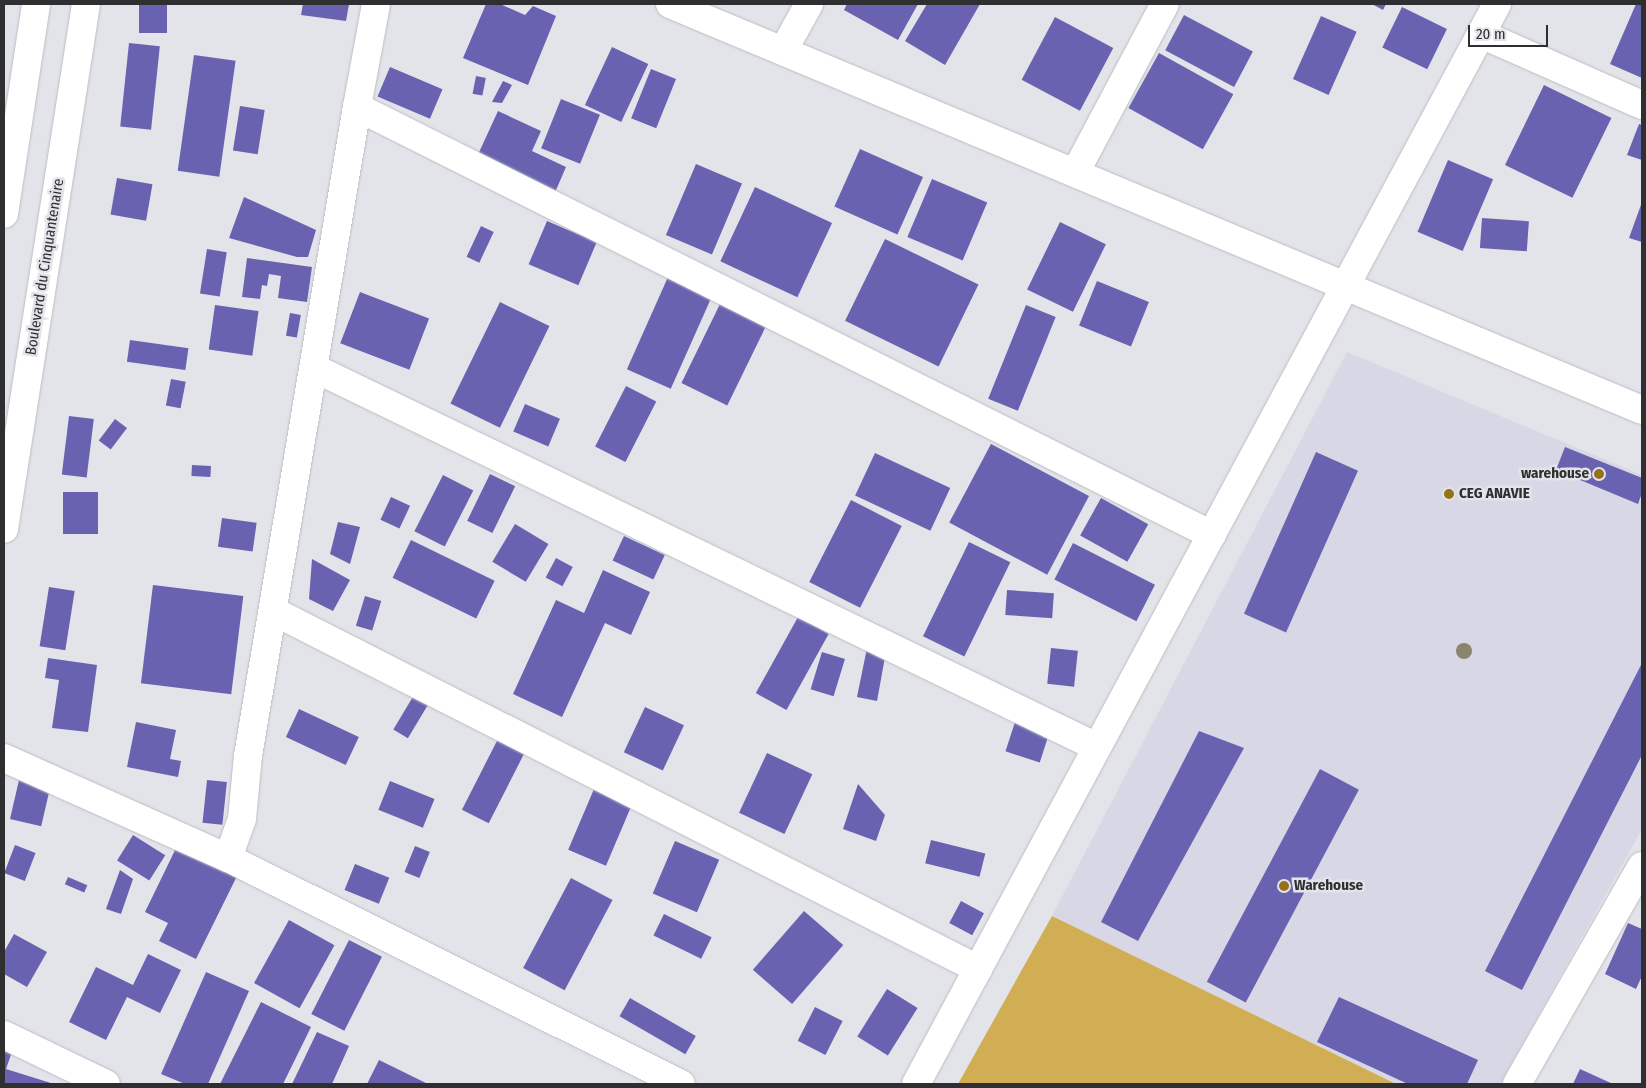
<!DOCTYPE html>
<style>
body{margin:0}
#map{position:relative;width:1646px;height:1088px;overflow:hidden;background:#e3e3ea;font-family:"Fira Sans Condensed",sans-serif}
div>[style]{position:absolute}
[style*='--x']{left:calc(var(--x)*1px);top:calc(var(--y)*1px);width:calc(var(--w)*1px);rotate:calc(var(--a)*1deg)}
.built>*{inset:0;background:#d7d7e5}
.green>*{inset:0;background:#d1ae54}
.building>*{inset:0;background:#6862b1;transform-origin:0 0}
.roads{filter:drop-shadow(0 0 1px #bcbcc3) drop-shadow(0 0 1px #bcbcc3)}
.minor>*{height:28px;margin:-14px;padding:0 14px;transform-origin:14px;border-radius:14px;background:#fff}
.tertiary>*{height:28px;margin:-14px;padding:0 14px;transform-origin:14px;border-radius:14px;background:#fff}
.secondary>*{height:28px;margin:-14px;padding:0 14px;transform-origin:14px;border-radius:14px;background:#fff}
.trees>*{width:16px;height:16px;margin:-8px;border-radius:50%;background:#8c836f}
.dots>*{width:14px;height:14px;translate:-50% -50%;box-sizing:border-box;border:2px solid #e3e3ea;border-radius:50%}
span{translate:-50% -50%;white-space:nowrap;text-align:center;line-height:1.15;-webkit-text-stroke:5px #e3e3ea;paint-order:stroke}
.street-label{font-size:15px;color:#2e2f31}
.poi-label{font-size:15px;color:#2e2f31;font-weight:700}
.right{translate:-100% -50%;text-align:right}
.left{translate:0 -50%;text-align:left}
.frame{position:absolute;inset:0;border:5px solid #2e2f31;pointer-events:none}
.scale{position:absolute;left:1468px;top:25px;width:80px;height:22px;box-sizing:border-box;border:2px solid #2e2f31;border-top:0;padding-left:6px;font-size:15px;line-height:18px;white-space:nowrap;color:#2e2f31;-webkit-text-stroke:4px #e3e3ea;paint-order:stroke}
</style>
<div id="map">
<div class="built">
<div style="clip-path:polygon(1347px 352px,1642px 475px,1642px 829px,1500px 1084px,1396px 1084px,1052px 916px)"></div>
</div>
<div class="green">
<div style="clip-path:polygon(1052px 916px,1396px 1084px,958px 1084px)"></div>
</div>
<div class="building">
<div style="left:139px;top:4px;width:28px;height:29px"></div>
<div style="clip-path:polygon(303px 4px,349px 4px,346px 21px,301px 15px)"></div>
<div style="clip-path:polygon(486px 4px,500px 4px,525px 15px,533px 6px,556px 16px,528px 85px,463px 58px)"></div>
<div style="clip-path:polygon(847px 4px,918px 4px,898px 40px,844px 10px)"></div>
<div style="clip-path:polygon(927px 4px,980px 4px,945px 65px,905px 41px)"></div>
<div style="clip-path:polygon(1372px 4px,1386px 4px,1383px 10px)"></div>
<div style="clip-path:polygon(1636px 4px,1642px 4px,1642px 78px,1610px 64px)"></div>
<div style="left:1402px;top:7px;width:50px;height:45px;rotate:26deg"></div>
<div style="left:1184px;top:15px;width:78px;height:40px;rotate:28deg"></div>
<div style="left:1321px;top:16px;width:39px;height:69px;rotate:24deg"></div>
<div style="left:1055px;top:17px;width:66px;height:71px;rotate:28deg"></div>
<div style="left:129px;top:43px;width:31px;height:84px;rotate:6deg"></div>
<div style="left:612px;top:47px;width:40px;height:64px;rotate:25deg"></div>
<div style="left:1159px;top:53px;width:85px;height:63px;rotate:29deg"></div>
<div style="left:194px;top:55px;width:42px;height:117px;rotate:8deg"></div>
<div style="left:390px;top:67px;width:57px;height:32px;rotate:23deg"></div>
<div style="left:651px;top:69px;width:27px;height:53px;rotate:22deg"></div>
<div style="left:476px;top:76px;width:10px;height:18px;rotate:11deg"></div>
<div style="clip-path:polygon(503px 81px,512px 85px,502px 103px,492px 102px)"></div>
<div style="left:1544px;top:85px;width:75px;height:89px;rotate:26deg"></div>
<div style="left:561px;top:99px;width:42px;height:53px;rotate:22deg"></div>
<div style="left:240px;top:106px;width:25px;height:45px;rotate:9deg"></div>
<div style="clip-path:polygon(498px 111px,541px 131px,532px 151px,566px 167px,553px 197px,475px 161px)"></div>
<div style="clip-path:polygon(1639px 124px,1642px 125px,1642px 160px,1627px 155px)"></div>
<div style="left:860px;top:149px;width:69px;height:63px;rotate:24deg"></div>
<div style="left:1448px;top:160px;width:49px;height:78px;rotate:23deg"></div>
<div style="left:696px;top:164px;width:50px;height:77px;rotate:23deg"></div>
<div style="left:117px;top:178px;width:36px;height:37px;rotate:10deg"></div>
<div style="left:932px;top:179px;width:60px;height:63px;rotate:23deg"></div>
<div style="left:755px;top:187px;width:85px;height:82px;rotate:25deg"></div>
<div style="clip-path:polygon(244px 197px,316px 230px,308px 257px,297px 257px,229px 238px)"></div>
<div style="clip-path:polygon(1642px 202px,1642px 242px,1629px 238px)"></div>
<div style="left:1482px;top:218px;width:47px;height:30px;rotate:4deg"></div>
<div style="left:547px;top:221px;width:54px;height:47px;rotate:23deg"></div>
<div style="left:1060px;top:222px;width:51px;height:75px;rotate:26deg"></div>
<div style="left:481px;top:226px;width:14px;height:34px;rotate:25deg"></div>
<div style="left:885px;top:239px;width:104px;height:91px;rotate:26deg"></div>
<div style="left:207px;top:249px;width:20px;height:45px;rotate:9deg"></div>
<div style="clip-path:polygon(247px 258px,312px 267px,307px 302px,278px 298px,281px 276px,269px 274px,267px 286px,262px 285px,260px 299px,242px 297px)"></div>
<div style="left:668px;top:277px;width:48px;height:101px;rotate:24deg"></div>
<div style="left:1097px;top:281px;width:56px;height:48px;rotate:22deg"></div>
<div style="left:360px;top:292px;width:74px;height:55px;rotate:21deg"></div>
<div style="left:500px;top:302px;width:55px;height:113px;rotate:26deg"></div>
<div style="left:720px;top:304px;width:51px;height:88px;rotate:26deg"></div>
<div style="left:215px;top:305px;width:44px;height:45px;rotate:8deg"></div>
<div style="left:1026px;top:305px;width:32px;height:101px;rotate:22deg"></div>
<div style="left:290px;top:313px;width:11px;height:23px;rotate:10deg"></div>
<div style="left:130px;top:340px;width:59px;height:22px;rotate:8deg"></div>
<div style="left:171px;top:379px;width:15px;height:27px;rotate:11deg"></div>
<div style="left:626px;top:386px;width:34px;height:68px;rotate:27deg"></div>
<div style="left:525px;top:404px;width:38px;height:30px;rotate:23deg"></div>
<div style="left:69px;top:416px;width:25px;height:59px;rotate:7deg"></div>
<div style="left:115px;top:419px;width:15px;height:27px;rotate:37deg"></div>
<div style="left:991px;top:444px;width:111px;height:89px;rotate:28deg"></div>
<div style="clip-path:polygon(1565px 447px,1642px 478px,1642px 493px,1638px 504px,1556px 470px)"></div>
<div style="left:1316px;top:452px;width:46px;height:177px;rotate:24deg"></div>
<div style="left:875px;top:453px;width:83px;height:47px;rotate:25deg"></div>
<div style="left:192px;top:465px;width:19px;height:11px;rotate:3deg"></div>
<div style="left:490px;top:474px;width:28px;height:52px;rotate:26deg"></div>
<div style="left:443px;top:475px;width:34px;height:63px;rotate:27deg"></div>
<div style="left:98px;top:492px;width:42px;height:35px;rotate:90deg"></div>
<div style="left:391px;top:497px;width:21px;height:25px;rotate:25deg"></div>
<div style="left:1101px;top:498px;width:54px;height:43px;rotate:29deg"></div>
<div style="left:851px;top:500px;width:57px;height:92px;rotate:27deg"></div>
<div style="left:222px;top:518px;width:35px;height:29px;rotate:8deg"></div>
<div style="clip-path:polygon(338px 522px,360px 527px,350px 564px,330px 554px)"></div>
<div style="left:515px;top:524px;width:39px;height:44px;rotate:31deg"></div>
<div style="left:624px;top:536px;width:45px;height:27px;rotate:25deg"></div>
<div style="left:411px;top:540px;width:93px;height:42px;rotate:26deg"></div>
<div style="left:969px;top:542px;width:46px;height:105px;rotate:26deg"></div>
<div style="left:1073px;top:543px;width:92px;height:41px;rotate:27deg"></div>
<div style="left:556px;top:558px;width:19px;height:22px;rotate:28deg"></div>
<div style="clip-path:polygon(312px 559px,350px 580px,333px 611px,309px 599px)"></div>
<div style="clip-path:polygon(603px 570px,650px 592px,631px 635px,605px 623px,562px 717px,513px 694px,556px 600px,584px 613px)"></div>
<div style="left:153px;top:585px;width:91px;height:99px;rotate:7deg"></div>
<div style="left:49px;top:587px;width:26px;height:60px;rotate:9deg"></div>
<div style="left:1007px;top:590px;width:47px;height:25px;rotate:4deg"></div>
<div style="left:365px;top:596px;width:17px;height:31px;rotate:17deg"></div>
<div style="left:798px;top:617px;width:35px;height:87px;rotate:29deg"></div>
<div style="clip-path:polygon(867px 648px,885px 657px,877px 701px,857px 697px)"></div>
<div style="left:1051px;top:648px;width:27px;height:36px;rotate:6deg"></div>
<div style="left:822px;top:652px;width:24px;height:39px;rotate:17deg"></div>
<div style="clip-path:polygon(48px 658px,97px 665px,88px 732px,52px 728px,59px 680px,45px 678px)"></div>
<div style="clip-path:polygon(1642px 663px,1642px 755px,1522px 990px,1485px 971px)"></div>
<div style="left:417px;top:690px;width:17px;height:46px;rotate:31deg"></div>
<div style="left:645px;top:707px;width:43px;height:50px;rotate:25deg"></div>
<div style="left:299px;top:709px;width:66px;height:31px;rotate:25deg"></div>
<div style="left:1016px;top:719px;width:36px;height:34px;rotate:18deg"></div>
<div style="clip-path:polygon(136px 722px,176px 730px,170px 759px,181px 761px,178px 777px,127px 767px)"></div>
<div style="clip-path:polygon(1199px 731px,1244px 748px,1138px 941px,1101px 922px)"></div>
<div style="left:501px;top:733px;width:30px;height:86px;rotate:27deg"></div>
<div style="left:767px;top:753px;width:50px;height:66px;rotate:25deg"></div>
<div style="left:1320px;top:769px;width:44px;height:241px;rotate:28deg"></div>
<div style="left:19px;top:780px;width:32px;height:40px;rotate:13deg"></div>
<div style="left:207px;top:780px;width:20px;height:43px;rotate:6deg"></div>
<div style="left:390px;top:781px;width:48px;height:31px;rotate:22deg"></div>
<div style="clip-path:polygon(858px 784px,885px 815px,876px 841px,843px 829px)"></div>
<div style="left:594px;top:789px;width:41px;height:66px;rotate:23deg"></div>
<div style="left:133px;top:835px;width:38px;height:30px;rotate:32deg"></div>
<div style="left:931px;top:840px;width:56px;height:24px;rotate:14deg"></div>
<div style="left:675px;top:841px;width:48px;height:57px;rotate:23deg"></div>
<div style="clip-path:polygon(178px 844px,238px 874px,196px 959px,159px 941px,168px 923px,145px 912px)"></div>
<div style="left:15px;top:845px;width:22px;height:30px;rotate:21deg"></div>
<div style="left:415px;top:846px;width:16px;height:28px;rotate:22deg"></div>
<div style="left:355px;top:864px;width:37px;height:28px;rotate:22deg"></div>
<div style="clip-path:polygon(120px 870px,133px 879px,121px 914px,106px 909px)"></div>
<div style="left:68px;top:877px;width:21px;height:8px;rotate:23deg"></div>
<div style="left:571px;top:878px;width:47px;height:102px;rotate:28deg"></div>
<div style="left:961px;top:901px;width:26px;height:25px;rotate:28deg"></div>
<div style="left:804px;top:911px;width:52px;height:78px;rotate:41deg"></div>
<div style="left:664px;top:914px;width:53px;height:24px;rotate:26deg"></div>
<div style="left:289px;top:920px;width:52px;height:72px;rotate:29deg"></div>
<div style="clip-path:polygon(1628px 923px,1642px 929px,1642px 976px,1636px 989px,1605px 974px)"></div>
<div style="clip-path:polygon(14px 934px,47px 952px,27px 987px,4px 974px,4px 952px)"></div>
<div style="left:349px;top:940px;width:37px;height:83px;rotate:27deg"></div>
<div style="clip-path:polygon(148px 954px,181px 970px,160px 1013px,127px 997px,106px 1040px,69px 1022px,96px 967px,133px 985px)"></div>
<div style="clip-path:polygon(206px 972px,249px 991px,208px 1084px,185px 1084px,161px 1074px)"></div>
<div style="left:887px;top:989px;width:36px;height:56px;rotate:32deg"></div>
<div style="clip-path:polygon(1339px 997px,1478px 1060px,1467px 1084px,1408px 1084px,1317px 1042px)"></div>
<div style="left:630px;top:998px;width:76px;height:21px;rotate:30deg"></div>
<div style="clip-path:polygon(261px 1002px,311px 1027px,283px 1084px,220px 1084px)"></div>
<div style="left:815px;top:1007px;width:31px;height:38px;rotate:27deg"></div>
<div style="clip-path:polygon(317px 1032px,349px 1046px,332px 1084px,292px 1084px)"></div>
<div style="clip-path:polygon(4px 1043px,14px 1046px,6px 1069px,54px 1084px,4px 1084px)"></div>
<div style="clip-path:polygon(379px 1060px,428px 1084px,367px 1084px)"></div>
<div style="clip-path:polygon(1580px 1069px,1613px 1084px,1573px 1084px)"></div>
</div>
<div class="roads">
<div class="minor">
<div style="--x:1481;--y:34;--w:176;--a:23.8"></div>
<div style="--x:783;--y:51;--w:54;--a:-61"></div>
<div style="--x:357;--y:107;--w:956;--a:26.59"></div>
<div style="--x:1075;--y:173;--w:191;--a:-62"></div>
<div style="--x:314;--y:368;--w:870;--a:25.83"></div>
<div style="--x:273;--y:611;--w:791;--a:26.92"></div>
<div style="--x:4;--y:758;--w:245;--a:24.1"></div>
<div style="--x:228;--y:858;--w:506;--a:26.51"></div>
<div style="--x:228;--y:858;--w:41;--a:-70.3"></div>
<div style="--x:242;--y:819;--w:63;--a:-84.6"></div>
<div style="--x:248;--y:756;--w:658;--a:-80.47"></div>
<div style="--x:357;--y:107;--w:105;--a:-79.5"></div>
<div style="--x:4;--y:1035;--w:113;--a:25.7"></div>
<div style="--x:916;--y:1084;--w:1226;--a:-61.72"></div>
<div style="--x:1517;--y:1084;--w:251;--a:-60.2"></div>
</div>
<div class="tertiary">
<div style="--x:670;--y:4;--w:1053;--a:22.67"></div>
</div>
<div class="secondary">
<div style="--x:4;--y:214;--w:212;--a:-81.3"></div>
<div style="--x:4;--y:529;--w:531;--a:-81.12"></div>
</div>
</div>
<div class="trees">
<div style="left:1464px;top:651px"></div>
</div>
<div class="dots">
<div style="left:1599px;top:474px;background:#927319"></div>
<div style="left:1449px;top:494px;background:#927319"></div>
<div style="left:1284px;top:886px;background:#927319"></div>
</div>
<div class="street-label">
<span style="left:45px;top:267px;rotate:-81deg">Boulevard du Cinquantenaire</span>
</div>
<div class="poi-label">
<span class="right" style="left:1589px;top:474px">warehouse</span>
<span class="left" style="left:1459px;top:494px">CEG ANAVIE</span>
<span class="left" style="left:1294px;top:886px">Warehouse</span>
</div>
<div class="frame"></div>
<div class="scale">20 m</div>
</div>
